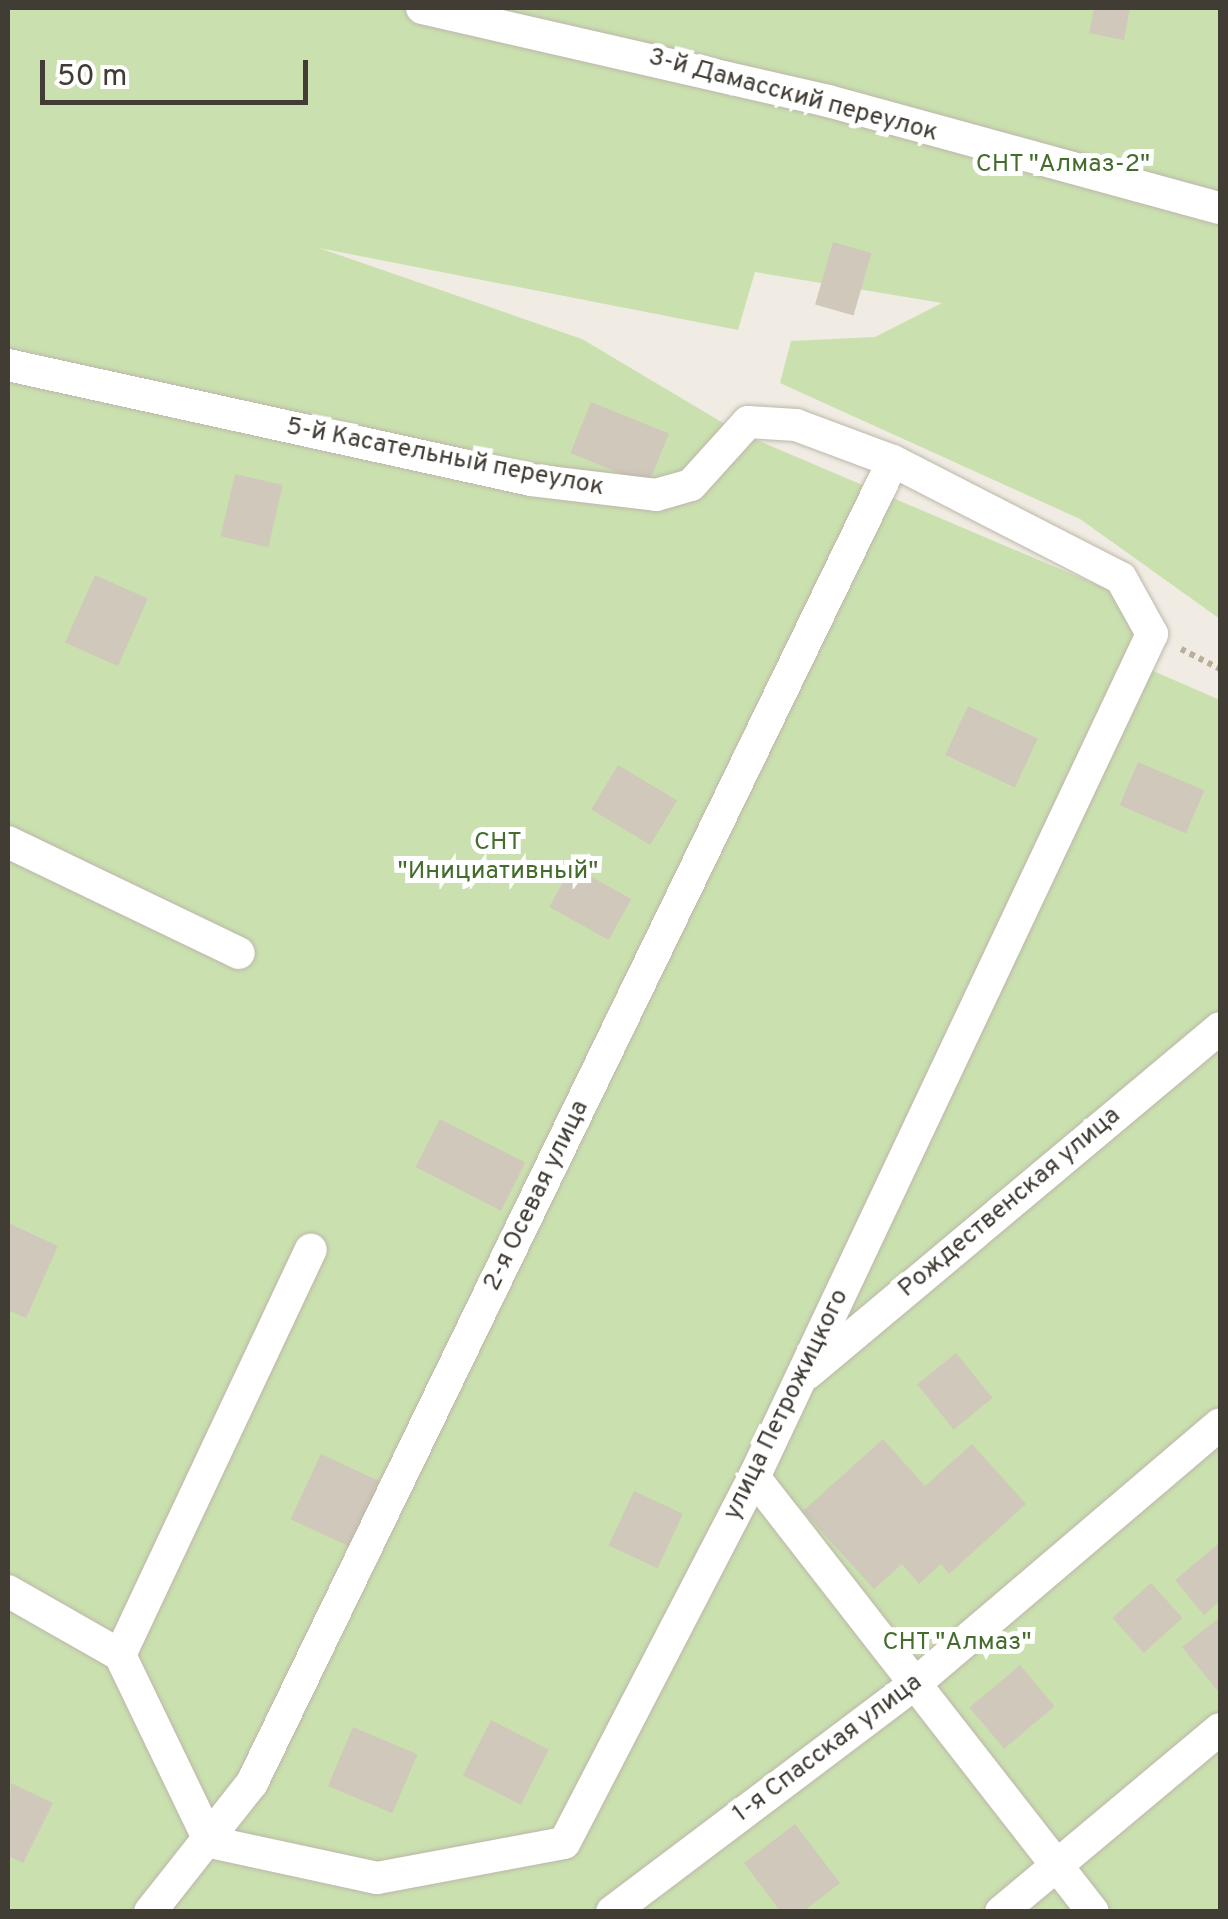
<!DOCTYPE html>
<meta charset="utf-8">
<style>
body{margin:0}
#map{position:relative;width:1228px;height:1919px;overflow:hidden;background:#f0ece3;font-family:Overpass,sans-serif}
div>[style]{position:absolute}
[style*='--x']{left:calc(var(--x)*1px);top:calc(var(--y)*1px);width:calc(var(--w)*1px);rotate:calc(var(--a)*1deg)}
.green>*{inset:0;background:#cae1af}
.building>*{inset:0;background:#d0c8ba;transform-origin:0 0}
.path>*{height:6px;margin-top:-3px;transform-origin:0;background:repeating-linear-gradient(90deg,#bbaf99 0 5px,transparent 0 10px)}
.roads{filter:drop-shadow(0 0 2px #bdb6aa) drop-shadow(0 0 2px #bdb6aa)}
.street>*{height:32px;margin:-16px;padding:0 16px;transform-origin:16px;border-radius:16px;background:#fff}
span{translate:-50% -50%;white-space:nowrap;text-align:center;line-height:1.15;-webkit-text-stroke:10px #fff;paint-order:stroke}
.street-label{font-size:25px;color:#413c34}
.park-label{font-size:25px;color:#446d2d}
.frame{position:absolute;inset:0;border:10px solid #413c34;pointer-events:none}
.scale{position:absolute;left:40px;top:60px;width:268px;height:45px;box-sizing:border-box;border:5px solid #413c34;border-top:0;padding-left:12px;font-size:30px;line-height:35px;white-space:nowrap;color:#413c34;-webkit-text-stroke:8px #fff;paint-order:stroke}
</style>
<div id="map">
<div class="green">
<div style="clip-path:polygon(8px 8px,1220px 8px,1220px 619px,1080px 519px,780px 383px,791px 341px,875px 337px,942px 303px,755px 272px,738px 330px,319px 248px,582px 339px,740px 433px,1154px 609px,1135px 663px,1220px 700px,1220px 1911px,8px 1912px)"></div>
</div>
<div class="building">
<div style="clip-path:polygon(1094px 8px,1130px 8px,1124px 40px,1089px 33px)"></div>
<div style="left:833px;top:242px;width:40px;height:65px;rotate:16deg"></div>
<div style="left:591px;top:402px;width:84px;height:55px;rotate:22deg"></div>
<div style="left:235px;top:474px;width:49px;height:64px;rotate:13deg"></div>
<div style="left:95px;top:575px;width:58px;height:74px;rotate:24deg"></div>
<div style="left:968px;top:706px;width:77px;height:54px;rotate:25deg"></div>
<div style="left:1138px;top:762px;width:72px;height:47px;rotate:23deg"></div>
<div style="left:618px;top:765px;width:69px;height:52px;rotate:31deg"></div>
<div style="left:572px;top:866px;width:68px;height:47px;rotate:29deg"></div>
<div style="left:440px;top:1119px;width:96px;height:54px;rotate:27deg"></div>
<div style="clip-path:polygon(8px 1223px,58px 1246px,26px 1318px,8px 1310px)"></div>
<div style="left:956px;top:1353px;width:58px;height:50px;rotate:51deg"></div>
<div style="clip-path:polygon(883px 1439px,925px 1486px,972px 1444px,1026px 1504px,949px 1574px,941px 1564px,919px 1584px,902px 1564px,874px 1589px,803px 1511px)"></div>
<div style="left:321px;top:1454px;width:70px;height:72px;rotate:25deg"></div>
<div style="left:634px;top:1491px;width:54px;height:60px;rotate:25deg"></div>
<div style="clip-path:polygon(1218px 1544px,1220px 1601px,1204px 1615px,1175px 1580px)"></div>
<div style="left:1151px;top:1583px;width:47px;height:52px;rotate:48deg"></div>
<div style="clip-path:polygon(1220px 1617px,1220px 1687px,1217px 1690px,1182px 1647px)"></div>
<div style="left:1020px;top:1665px;width:54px;height:66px;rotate:50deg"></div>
<div style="left:491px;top:1720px;width:65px;height:62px;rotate:27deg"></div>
<div style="left:353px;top:1727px;width:70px;height:64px;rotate:23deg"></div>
<div style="clip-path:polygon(11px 1783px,53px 1803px,23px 1863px,8px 1856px)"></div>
<div style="clip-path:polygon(795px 1824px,840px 1883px,803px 1912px,781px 1912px,744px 1863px)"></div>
</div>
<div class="path">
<div style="--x:1181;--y:649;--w:44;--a:27.1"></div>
</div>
<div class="roads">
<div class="street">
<div style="--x:422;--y:8;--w:417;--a:12.9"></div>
<div style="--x:828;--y:101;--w:406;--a:15.3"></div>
<div style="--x:8;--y:365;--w:535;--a:12.4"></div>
<div style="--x:531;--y:480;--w:126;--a:6.8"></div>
<div style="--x:656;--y:495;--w:36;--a:-16"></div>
<div style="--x:691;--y:485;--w:85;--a:-47.9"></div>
<div style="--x:748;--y:422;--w:48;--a:3.6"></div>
<div style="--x:796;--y:425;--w:103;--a:20.4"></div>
<div style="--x:893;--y:461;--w:256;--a:27.2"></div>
<div style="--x:1121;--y:578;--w:64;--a:61"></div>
<div style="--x:1152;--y:634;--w:932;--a:115.27"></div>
<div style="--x:754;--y:1477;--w:412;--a:117.4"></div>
<div style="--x:564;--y:1843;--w:190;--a:169.4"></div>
<div style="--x:377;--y:1878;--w:171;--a:-167.8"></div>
<div style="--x:210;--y:1842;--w:208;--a:-115.7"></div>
<div style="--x:120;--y:1655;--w:129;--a:-150.3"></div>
<div style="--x:8;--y:842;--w:256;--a:25.7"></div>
<div style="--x:808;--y:1373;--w:537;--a:-39.94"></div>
<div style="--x:754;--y:1477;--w:551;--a:52.07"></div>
<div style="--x:120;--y:1655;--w:448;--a:-64.8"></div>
<div style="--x:150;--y:1912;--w:164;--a:-51.7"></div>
<div style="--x:252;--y:1783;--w:1469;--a:-64.13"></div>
<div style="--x:612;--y:1912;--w:381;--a:-37"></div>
<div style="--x:916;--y:1683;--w:399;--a:-40.4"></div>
<div style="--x:1001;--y:1912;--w:285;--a:-39.9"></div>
</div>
</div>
<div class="street-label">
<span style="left:793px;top:96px;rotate:15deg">3-й Дамасский переулок</span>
<span style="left:445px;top:458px;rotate:11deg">5-й Касательный переулок</span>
<span style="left:537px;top:1196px;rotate:-64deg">2-я Осевая улица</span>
<span style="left:1010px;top:1203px;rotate:-40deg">Рождественская улица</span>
<span style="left:787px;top:1405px;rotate:-64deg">улица Петрожицкого</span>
<span style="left:828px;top:1749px;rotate:-37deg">1-я Спасская улица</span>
</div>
<div class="park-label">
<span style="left:1063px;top:165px">СНТ "Алмаз-2"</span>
<span style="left:498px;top:858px">СНТ<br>"Инициативный"</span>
<span style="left:957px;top:1643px">СНТ "Алмаз"</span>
</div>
<div class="frame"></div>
<div class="scale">50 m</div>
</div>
